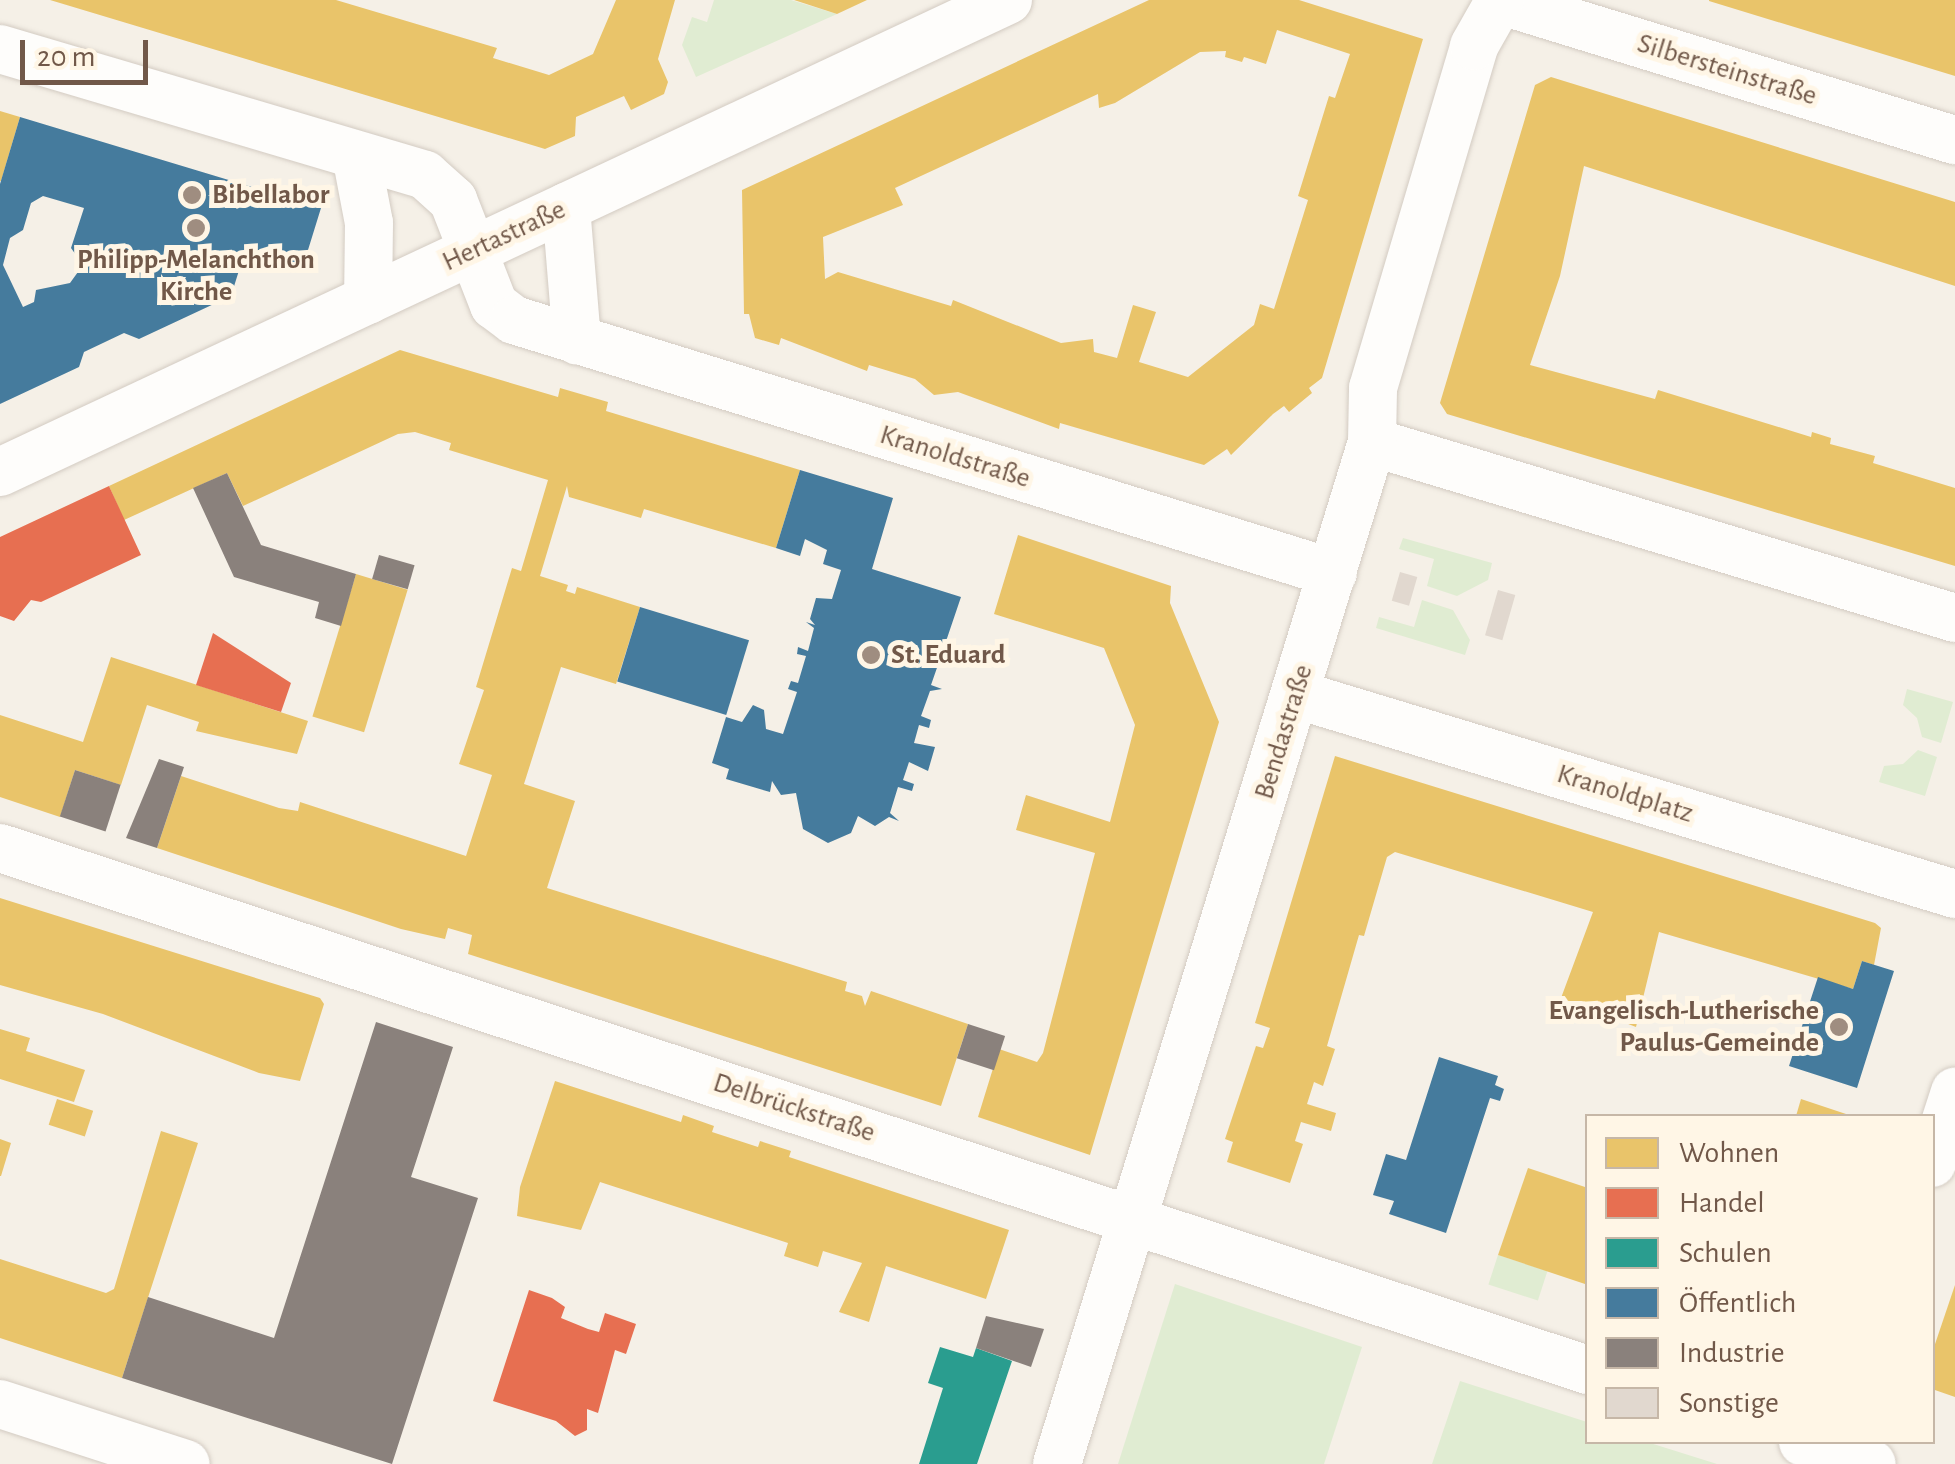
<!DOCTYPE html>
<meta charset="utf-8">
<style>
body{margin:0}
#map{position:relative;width:1955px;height:1464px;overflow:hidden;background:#f5f0e7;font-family:"Alegreya Sans",sans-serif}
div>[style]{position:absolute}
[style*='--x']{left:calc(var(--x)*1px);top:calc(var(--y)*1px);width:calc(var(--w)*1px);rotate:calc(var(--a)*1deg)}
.green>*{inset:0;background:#e0ecd2;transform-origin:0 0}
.homes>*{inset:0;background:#e9c46a;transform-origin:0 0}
.shops>*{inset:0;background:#e76f51}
.schools>*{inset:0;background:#2a9d8f}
.public>*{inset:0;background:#457b9d;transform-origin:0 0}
.industry>*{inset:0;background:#8a817c;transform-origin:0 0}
.building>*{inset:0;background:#e1d8cf;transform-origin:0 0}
.roads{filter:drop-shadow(0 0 2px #d3cbc2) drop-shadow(0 0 2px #d3cbc2)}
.minor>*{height:48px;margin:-24px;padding:0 24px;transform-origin:24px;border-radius:24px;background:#fefdfb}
.dots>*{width:28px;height:28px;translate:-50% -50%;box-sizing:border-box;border:5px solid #fff6e6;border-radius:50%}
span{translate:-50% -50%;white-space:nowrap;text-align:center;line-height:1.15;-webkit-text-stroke:10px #fff6e6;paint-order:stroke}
.street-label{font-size:28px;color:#715849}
.poi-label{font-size:28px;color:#715849;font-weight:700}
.left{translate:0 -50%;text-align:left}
.right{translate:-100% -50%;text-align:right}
.legend{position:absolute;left:1585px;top:1114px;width:350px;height:330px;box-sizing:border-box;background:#fff6e6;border:2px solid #c6b7a7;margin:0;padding:12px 18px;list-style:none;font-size:30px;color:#715849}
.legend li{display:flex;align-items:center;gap:20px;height:50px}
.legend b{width:50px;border:2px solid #c6b7a7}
.scale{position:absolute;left:20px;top:40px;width:128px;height:45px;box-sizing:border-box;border:5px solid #715849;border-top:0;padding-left:12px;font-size:30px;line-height:35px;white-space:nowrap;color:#715849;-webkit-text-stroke:8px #fff6e6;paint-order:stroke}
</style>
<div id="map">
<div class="green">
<div style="clip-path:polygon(714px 0,791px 0,837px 14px,696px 77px,682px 45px,692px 17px,707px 22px)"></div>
<div style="clip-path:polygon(1403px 538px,1492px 563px,1488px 580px,1457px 596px,1427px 586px,1434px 559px,1399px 549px)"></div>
<div style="clip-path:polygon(1422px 600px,1453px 610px,1470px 640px,1465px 655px,1376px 628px,1379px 617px,1414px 627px)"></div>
<div style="clip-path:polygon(1907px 689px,1953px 702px,1941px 743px,1922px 737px,1917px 718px,1903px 705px)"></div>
<div style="clip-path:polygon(1918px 750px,1937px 757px,1925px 796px,1879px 782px,1884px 766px,1903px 764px)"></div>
<div style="left:1498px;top:1255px;width:52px;height:31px;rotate:18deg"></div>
<div style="clip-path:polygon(1175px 1284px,1362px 1347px,1324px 1464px,1118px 1464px)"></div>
<div style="clip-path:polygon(1460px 1381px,1587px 1422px,1588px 1442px,1647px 1442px,1717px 1464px,1432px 1464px)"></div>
</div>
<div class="homes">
<div style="clip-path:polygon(50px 0,336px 0,497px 48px,493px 58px,549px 75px,593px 54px,616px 0,675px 0,658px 59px,668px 82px,664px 94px,631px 110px,624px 96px,576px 117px,575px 136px,545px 149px)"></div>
<div style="clip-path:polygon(794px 0,867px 0,837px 14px)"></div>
<div style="clip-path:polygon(evenodd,1149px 0,1299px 0,1423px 39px,1322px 378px,1309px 388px,1312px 393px,1289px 412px,1284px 406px,1273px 414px,1231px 455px,1227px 449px,1204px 465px,1060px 423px,1059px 429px,958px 392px,934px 395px,915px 379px,869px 365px,867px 371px,781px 338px,779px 345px,755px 338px,749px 314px,744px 314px,742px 190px,1149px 0,1277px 30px,1350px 54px,1335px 98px,1329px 96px,1298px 196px,1308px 200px,1274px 309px,1260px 304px,1254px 325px,1188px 377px,1139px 362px,1156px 312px,1133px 305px,1117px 358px,1094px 352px,1093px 339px,1061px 343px,953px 300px,951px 306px,838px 272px,825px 279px,823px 237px,903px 205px,895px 188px,1098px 94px,1099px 108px,1115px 103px,1200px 52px,1226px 51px,1225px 57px,1242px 62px,1244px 57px,1266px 64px,1277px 30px)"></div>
<div style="clip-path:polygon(1709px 0,1955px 0,1955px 76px,1709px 1px)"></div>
<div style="clip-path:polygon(1551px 77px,1955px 202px,1955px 286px,1584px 166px,1560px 276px,1530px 365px,1655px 399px,1658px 390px,1811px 437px,1812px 432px,1831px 438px,1830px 444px,1875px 456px,1873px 463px,1955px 488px,1955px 566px,1447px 414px,1440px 403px,1535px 85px)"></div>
<div style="clip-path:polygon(0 111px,20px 117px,1px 181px,0 181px)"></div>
<div style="clip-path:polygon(400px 350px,558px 397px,560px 388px,608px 402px,606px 411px,800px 470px,776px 548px,644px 509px,641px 518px,569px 497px,567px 486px,540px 576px,568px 585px,566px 591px,575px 594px,577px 587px,640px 607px,616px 684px,561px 667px,524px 784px,575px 801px,547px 888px,847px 982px,845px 991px,862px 996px,865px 1006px,871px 991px,968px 1024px,941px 1106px,468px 954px,472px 935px,448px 928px,445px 939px,401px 929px,157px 848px,181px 776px,279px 808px,298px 811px,300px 802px,466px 856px,492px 775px,459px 764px,484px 690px,476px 687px,512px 568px,521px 571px,548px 480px,449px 450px,451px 443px,415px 432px,398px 434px,243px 506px,227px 473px,124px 520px,109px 486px)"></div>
<div style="clip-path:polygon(1018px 535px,1171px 586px,1170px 603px,1219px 722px,1090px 1155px,978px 1117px,999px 1049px,1037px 1062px,1043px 1053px,1095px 853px,1016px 830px,1026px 795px,1110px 822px,1135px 725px,1104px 648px,994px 614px)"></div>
<div style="left:356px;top:574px;width:54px;height:149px;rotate:17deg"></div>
<div style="clip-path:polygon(111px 657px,308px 721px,297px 754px,196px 731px,199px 722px,147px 705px,121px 785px,75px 770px,60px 817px,0 797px,0 715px,83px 742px)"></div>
<div style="clip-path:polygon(1335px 756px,1875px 923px,1881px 928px,1874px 965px,1862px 961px,1853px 989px,1659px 932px,1636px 1027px,1561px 998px,1593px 912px,1395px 852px,1387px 857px,1364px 936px,1359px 935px,1327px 1046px,1335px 1049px,1323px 1086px,1314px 1082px,1307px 1104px,1336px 1113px,1331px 1131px,1301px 1122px,1295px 1141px,1303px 1144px,1290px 1183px,1227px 1162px,1233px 1142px,1225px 1139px,1256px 1046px,1263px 1048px,1270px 1028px,1255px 1023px)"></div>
<div style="clip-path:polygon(0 898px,320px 998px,324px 1004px,300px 1081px,259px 1073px,103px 1014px,0 985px)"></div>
<div style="clip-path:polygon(0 1029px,30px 1038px,26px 1051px,85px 1070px,74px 1102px,0 1079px)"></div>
<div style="clip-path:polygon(555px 1081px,681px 1122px,683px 1115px,714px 1126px,712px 1132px,758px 1147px,760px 1141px,791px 1151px,789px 1157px,1009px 1230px,986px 1299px,886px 1266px,869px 1322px,839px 1312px,862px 1263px,823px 1251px,818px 1267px,784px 1256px,788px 1243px,600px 1182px,581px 1230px,517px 1216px,520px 1187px)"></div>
<div style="left:57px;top:1099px;width:38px;height:27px;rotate:18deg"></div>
<div style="clip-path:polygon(1801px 1099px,1852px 1116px,1796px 1116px)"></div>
<div style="clip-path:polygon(161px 1131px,198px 1143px,122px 1378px,0 1338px,0 1259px,106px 1293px,114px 1289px)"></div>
<div style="clip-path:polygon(0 1139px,11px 1143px,1px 1176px,0 1176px)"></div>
<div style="clip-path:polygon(1528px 1168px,1588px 1188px,1588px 1285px,1498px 1255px)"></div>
<div style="clip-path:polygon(1955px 1285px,1955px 1397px,1932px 1389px,1932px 1353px)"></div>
</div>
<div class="shops">
<div style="clip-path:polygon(109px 486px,141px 555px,41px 602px,31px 600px,14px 621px,0 616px,0 537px)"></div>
<div style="clip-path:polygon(213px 633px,291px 683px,281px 712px,196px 685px)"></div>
<div style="clip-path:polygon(529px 1290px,552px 1298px,565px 1307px,561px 1318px,588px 1329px,599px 1332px,605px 1313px,636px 1324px,626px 1354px,615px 1350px,598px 1413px,587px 1409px,587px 1430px,575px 1436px,556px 1421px,493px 1401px)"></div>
</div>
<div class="schools">
<div style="clip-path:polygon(940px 1347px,973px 1357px,976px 1348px,1012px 1361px,977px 1464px,919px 1464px,943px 1388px,928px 1383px)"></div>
</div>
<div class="public">
<div style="clip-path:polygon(evenodd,20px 117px,321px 208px,308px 250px,301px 264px,246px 248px,231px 296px,139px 339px,124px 333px,84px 352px,79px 367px,0 404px,0 184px,20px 117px,43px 196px,84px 208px,71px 248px,83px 265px,70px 283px,36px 290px,34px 302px,23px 307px,3px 265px,10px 238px,23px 230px,31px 203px,43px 196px)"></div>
<div style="clip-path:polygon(800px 470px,893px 498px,872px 569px,961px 597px,940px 659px,948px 664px,939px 662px,931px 685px,942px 689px,930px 691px,921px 716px,931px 720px,929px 728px,919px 725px,914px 743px,935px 747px,928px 771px,909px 762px,903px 780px,914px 784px,912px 791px,898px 787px,890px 813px,899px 821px,889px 817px,875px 826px,858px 816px,851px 833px,828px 843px,803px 829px,796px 793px,781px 795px,772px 781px,770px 792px,726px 779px,729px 769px,712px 763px,726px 717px,742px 722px,753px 705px,764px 710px,766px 729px,783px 734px,797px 692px,788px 689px,791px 681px,798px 683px,806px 656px,797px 654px,798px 647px,808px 651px,814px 628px,806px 622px,815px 625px,810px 619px,816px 598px,832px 599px,841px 570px,823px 564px,827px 550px,805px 539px,800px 556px,776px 548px)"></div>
<div style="left:640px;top:607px;width:114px;height:78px;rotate:17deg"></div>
<div style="clip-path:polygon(1862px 961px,1894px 971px,1857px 1088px,1789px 1066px,1818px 977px,1853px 989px)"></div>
<div style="clip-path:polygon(1439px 1057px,1498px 1076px,1495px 1085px,1504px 1089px,1500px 1101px,1490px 1098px,1446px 1233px,1389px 1214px,1394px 1201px,1373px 1195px,1386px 1154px,1406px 1160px)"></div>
</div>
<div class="industry">
<div style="clip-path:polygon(227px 473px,261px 545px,356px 574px,341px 626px,315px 618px,319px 602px,234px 577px,193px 488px)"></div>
<div style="left:379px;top:555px;width:37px;height:25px;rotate:16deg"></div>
<div style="clip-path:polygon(159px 759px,184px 767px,157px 848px,126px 838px)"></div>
<div style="left:75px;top:770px;width:48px;height:49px;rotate:18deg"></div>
<div style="clip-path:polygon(376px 1022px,453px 1047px,411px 1177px,478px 1198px,392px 1464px,122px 1378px,148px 1297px,274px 1338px)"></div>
<div style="left:968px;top:1024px;width:39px;height:36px;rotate:18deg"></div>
<div style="clip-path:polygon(986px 1316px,1044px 1329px,1031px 1367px,976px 1348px)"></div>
</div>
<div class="building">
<div style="left:1400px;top:572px;width:18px;height:30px;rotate:16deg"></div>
<div style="left:1498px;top:590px;width:18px;height:47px;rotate:16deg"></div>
</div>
<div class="roads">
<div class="minor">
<div style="--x:1499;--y:0;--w:477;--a:17.1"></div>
<div style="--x:0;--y:49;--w:443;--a:16.5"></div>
<div style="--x:425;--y:175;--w:38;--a:42"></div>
<div style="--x:453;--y:200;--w:113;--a:68.7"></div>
<div style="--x:494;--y:305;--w:25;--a:37"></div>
<div style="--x:514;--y:320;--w:857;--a:17.17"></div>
<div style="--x:356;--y:155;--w:69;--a:79.2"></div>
<div style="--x:369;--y:223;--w:77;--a:90.7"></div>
<div style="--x:566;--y:207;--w:134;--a:85.3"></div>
<div style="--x:1372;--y:442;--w:609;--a:16.8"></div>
<div style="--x:0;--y:472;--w:1113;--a:-25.09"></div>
<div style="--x:1295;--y:694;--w:690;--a:16.86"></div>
<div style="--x:0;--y:848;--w:1672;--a:18.2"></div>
<div style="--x:1932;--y:1163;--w:75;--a:-72.1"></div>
<div style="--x:0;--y:1404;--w:195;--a:17.9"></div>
<div style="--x:1803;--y:1442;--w:72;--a:17.7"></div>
<div style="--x:1057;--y:1464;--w:1069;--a:-72.87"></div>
<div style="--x:1372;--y:442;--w:54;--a:-88.9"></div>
<div style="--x:1373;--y:388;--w:357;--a:-73.5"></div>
<div style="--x:1474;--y:46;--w:53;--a:-60.5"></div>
</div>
</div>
<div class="dots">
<div style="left:192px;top:195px;background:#9f8d80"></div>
<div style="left:196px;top:228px;background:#9f8d80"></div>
<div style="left:871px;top:655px;background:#9f8d80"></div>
<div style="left:1839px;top:1027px;background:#9f8d80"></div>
</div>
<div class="street-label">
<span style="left:1727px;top:70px;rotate:17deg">Silbersteinstraße</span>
<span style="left:504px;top:236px;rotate:-25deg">Hertastraße</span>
<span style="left:955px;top:457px;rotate:17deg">Kranoldstraße</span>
<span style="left:1284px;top:732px;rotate:-73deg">Bendastraße</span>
<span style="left:1625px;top:794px;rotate:17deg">Kranoldplatz</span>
<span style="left:794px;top:1108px;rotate:18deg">Delbrückstraße</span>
</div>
<div class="poi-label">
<span class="left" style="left:212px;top:195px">Bibellabor</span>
<span style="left:196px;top:276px">Philipp-Melanchthon<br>Kirche</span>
<span class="left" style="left:891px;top:655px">St. Eduard</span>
<span class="right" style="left:1819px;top:1027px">Evangelisch-Lutherische<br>Paulus-Gemeinde</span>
</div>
<ul class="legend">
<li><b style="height:28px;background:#e9c46a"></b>Wohnen</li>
<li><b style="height:28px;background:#e76f51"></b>Handel</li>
<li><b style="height:28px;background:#2a9d8f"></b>Schulen</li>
<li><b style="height:28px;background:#457b9d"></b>Öffentlich</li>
<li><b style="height:28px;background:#8a817c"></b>Industrie</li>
<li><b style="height:28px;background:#e1d8cf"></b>Sonstige</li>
</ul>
<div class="scale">20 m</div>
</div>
